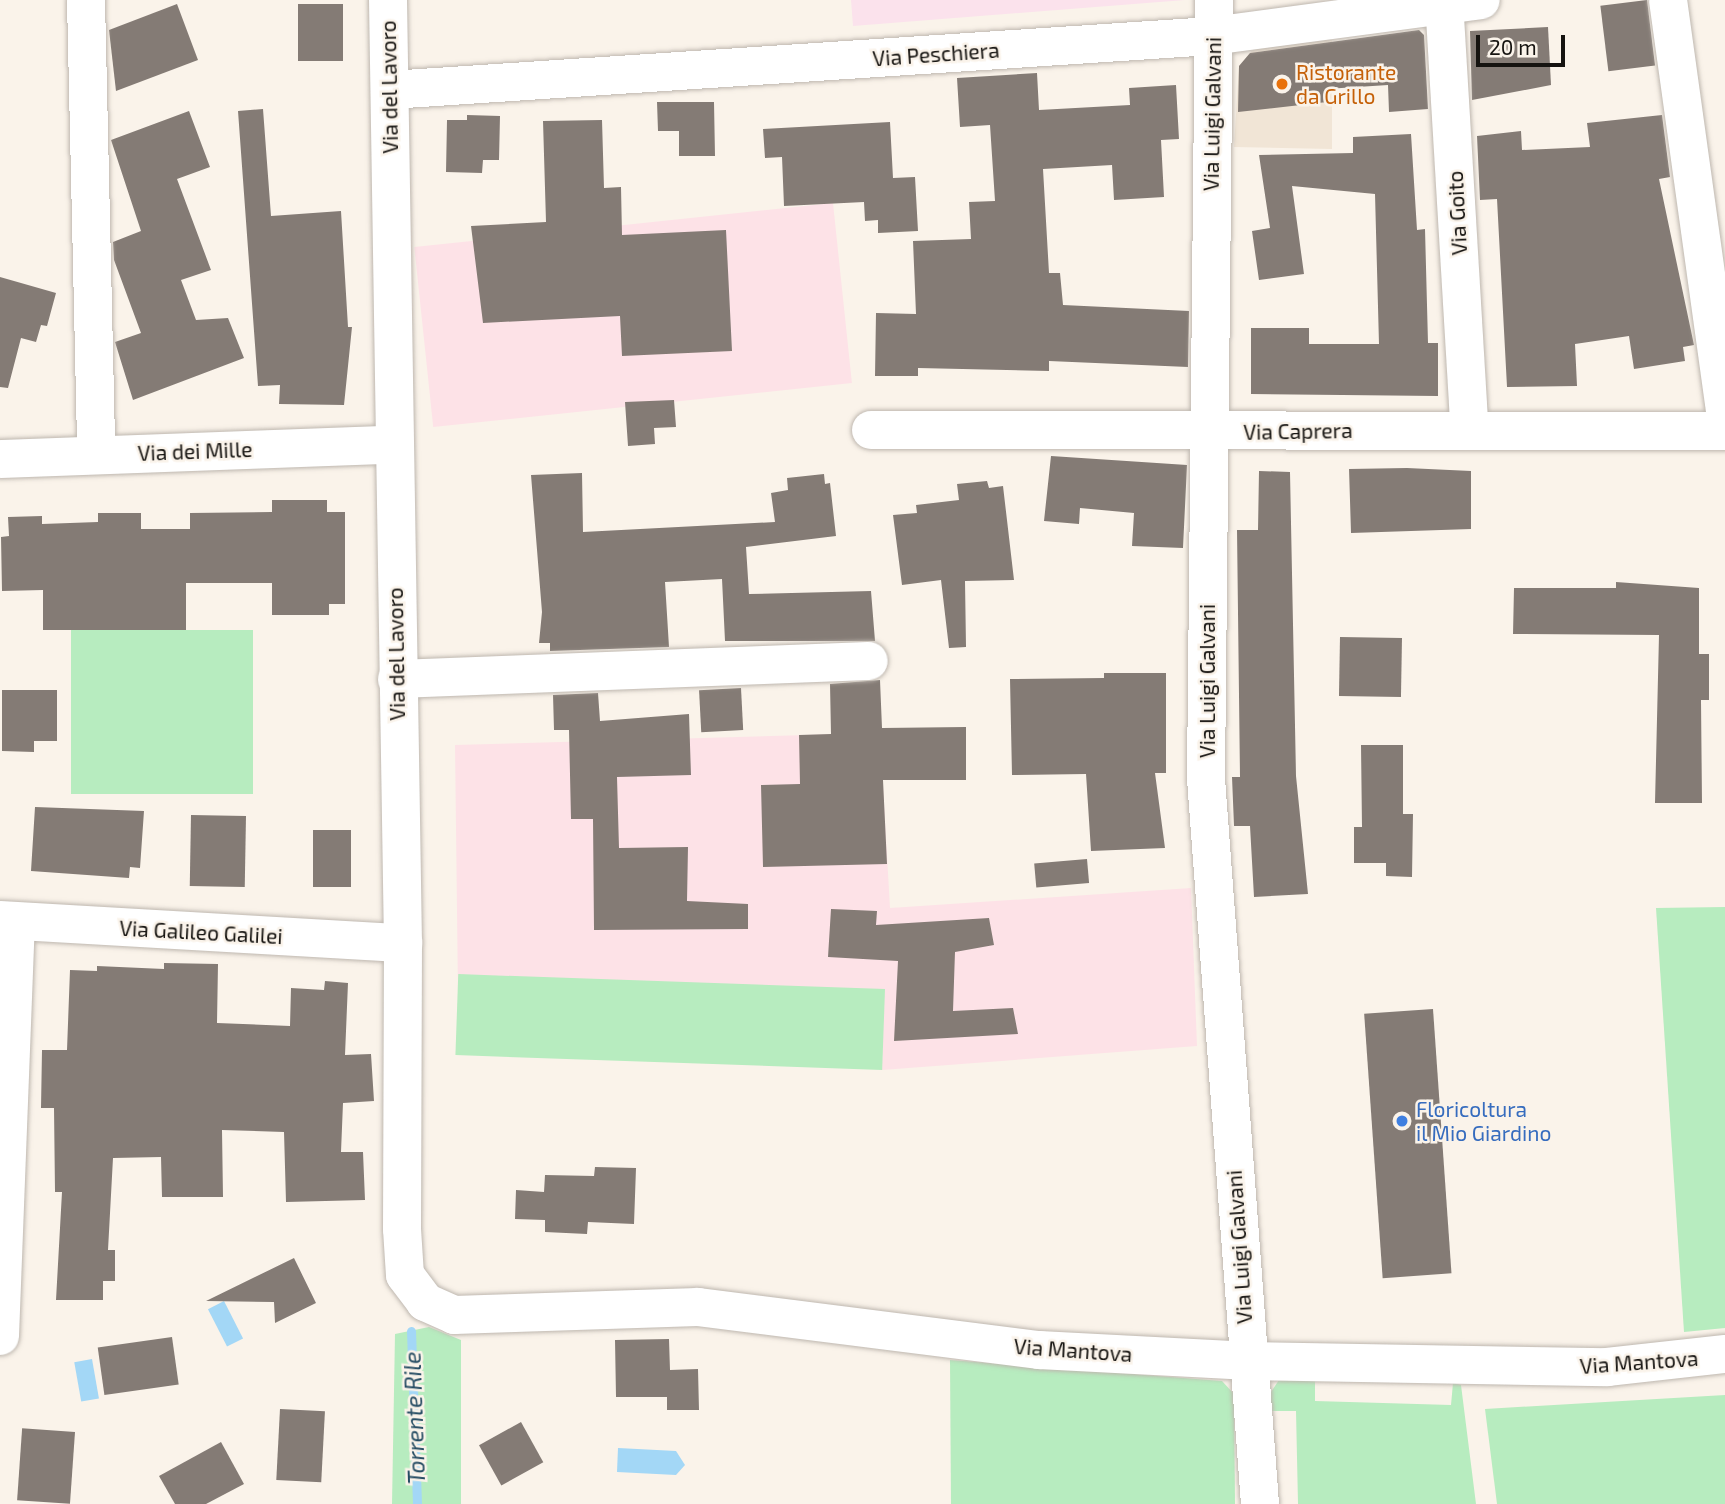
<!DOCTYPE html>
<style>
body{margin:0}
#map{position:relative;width:1725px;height:1504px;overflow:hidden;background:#faf3ea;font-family:"Exo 2",sans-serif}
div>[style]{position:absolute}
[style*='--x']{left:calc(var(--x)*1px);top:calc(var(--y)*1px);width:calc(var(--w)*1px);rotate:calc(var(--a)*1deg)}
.built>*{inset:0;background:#f1e5d6}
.industrial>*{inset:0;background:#fde2e7;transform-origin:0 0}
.education>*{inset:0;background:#fbe2ec}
.green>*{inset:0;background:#b7ecbf;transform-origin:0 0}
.water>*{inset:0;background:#a3d7f6;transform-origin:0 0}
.stream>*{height:9px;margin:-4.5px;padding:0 4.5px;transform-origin:4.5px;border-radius:4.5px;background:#a3d7f6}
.building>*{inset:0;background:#847b75;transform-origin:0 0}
.roads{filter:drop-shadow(0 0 2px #beb7af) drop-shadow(0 0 2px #beb7af)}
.minor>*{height:38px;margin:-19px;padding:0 19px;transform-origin:19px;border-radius:19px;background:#fff}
.dots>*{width:19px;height:19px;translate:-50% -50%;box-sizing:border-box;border:4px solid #faf3ea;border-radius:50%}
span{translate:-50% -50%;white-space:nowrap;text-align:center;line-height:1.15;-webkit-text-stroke:5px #faf3ea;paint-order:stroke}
.street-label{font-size:21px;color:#151310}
.food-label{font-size:21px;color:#c56008}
.left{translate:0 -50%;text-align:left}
.shop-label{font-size:21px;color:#366cbe}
.water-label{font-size:23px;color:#254c63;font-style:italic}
.scale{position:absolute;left:1476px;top:35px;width:89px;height:32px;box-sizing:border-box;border:4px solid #151310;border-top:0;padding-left:9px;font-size:21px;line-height:24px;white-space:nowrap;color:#151310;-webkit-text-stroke:5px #faf3ea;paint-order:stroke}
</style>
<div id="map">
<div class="built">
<div style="clip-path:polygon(1320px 38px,1332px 40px,1332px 149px,1234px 147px,1239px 66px,1255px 47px)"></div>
</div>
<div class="industrial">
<div style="left:833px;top:203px;width:181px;height:421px;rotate:84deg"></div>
<div style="clip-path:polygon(880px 733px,890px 908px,1191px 888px,1197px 1046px,882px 1070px,884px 990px,458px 994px,455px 745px)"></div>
</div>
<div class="education">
<div style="clip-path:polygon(851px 0,1185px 0,853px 26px)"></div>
</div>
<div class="green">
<div style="left:253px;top:630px;width:164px;height:182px;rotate:90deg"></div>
<div style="clip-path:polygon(1725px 907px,1725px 1328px,1684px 1332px,1656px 908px)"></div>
<div style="left:885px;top:989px;width:81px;height:427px;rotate:92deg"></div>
<div style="clip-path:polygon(429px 1327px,461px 1340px,461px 1504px,392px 1504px,395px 1334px)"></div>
<div style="clip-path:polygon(950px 1360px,1222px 1381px,1234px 1394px,1235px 1504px,951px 1504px)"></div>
<div style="clip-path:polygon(1315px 1377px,1315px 1401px,1451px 1405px,1453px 1383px,1461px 1385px,1476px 1504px,1298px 1504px,1296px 1411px,1269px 1411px,1269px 1395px,1279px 1380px)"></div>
<div style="clip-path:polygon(1725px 1395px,1725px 1504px,1497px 1504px,1485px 1409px)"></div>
</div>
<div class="water">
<div style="left:224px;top:1301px;width:42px;height:18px;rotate:63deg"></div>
<div style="left:92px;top:1359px;width:40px;height:18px;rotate:80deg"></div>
<div style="clip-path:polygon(618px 1448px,676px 1451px,685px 1465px,676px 1475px,617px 1472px)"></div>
</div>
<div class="stream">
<div style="--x:411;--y:1331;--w:173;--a:88"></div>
</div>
<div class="building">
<div style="left:1647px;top:0;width:66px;height:47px;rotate:83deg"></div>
<div style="clip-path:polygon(177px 4px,198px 60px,116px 91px,109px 30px)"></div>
<div style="left:343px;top:4px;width:57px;height:45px;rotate:90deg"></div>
<div style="clip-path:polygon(1548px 27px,1551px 85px,1472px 100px,1470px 31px)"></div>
<div style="clip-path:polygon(1419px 30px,1424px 35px,1428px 109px,1389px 112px,1388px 85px,1326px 89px,1327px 102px,1238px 112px,1239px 66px,1250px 53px)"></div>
<div style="clip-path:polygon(1037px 73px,1039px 110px,1130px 105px,1129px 88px,1176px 85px,1179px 139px,1161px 140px,1164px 197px,1114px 200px,1112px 165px,1043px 169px,1049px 273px,1060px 273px,1063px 305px,1189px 311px,1188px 367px,1049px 361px,1049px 371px,918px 368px,918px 376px,875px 376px,876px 313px,916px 314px,913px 241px,971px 239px,969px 202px,995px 201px,990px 125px,960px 127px,957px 78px)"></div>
<div style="clip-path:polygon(657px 102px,714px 102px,715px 156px,679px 156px,679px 131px,658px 131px)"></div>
<div style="clip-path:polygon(263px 109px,271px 216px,341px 211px,348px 327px,352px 327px,344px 405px,279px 404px,280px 385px,258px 386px,238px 111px)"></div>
<div style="clip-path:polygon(189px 111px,210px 167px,177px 179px,211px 270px,181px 280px,196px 320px,228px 318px,244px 358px,133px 400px,115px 342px,141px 333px,114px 260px,113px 242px,141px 231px,111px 140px)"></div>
<div style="clip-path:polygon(467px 115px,500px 116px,499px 160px,483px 160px,482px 173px,446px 172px,447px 120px,467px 120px)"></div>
<div style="clip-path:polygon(1662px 115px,1670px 177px,1659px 179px,1694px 345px,1683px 347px,1685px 361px,1634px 369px,1629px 336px,1575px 344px,1577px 386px,1507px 387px,1497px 199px,1480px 200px,1477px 136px,1521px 131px,1522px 150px,1590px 147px,1587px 123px)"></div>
<div style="clip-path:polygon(602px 120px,604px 188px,621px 187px,622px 235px,726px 230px,732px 351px,622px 356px,620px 316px,483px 323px,471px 226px,546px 222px,543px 121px)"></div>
<div style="clip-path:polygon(890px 122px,893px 178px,915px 177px,918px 231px,878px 233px,878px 220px,865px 221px,864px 202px,784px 206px,782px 157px,765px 158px,763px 129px)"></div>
<div style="clip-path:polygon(1411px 134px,1417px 230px,1425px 229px,1428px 343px,1438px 343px,1438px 396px,1251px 394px,1251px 328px,1309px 328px,1309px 344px,1379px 344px,1375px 194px,1292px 186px,1304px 274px,1259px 280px,1252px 231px,1270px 228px,1259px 155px,1353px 153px,1353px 137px)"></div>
<div style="clip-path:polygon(0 277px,56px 293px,47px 326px,41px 325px,36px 342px,21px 338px,8px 388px,0 387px)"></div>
<div style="clip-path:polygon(674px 400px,676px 427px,654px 428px,655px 444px,628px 446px,625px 402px)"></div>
<div style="clip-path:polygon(1051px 456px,1187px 465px,1183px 548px,1132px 546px,1134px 513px,1080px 508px,1079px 524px,1044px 521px)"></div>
<div style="clip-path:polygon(1407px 468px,1471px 471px,1471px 529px,1351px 533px,1349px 469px)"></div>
<div style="clip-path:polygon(1259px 471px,1290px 472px,1296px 776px,1308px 894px,1254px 897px,1250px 826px,1234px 826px,1232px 777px,1240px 777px,1237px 530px,1258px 530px)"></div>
<div style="clip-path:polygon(582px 473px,583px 532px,775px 522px,771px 493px,788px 490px,787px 478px,824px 474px,825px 484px,830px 483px,836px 536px,746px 547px,749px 594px,871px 591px,875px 641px,725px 641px,722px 579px,665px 582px,669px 647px,550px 651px,550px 643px,539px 643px,542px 612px,531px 475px)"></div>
<div style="clip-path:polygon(987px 481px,989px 488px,1003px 486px,1014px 580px,965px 581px,966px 647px,949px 648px,941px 580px,902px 585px,893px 515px,917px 513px,916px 505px,959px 500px,957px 484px)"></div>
<div style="clip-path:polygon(272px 500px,327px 500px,327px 512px,345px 512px,345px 604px,329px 604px,329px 615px,272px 615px,272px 583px,186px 583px,186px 630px,43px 630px,43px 590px,2px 591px,1px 537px,9px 536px,8px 517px,42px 516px,42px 524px,98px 522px,98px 513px,141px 513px,141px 529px,190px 529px,190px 513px,272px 512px)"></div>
<div style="clip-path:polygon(1616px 582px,1699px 588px,1699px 654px,1709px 654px,1709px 700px,1701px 700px,1702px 803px,1655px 803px,1659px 635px,1513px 634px,1514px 588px,1616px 588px)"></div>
<div style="left:1340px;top:637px;width:62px;height:59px;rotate:1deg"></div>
<div style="clip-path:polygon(1104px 673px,1166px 673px,1166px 773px,1155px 773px,1165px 848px,1091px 851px,1086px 774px,1012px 775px,1010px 679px,1104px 678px)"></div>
<div style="clip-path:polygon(880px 680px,882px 728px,966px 727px,966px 780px,883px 780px,887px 864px,763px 867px,761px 785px,800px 784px,799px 735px,831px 734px,830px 684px)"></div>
<div style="left:741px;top:688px;width:42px;height:42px;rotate:87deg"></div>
<div style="clip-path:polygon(2px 690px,57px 690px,57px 741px,34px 741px,34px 752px,2px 751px)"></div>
<div style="clip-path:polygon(598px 693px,600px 721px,689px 714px,691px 775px,617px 777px,619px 848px,688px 847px,687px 901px,748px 904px,748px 929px,594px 930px,593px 819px,571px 819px,569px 730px,554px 730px,553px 695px)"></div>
<div style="clip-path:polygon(1361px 745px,1403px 745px,1403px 814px,1413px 814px,1412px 877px,1386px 876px,1386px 863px,1354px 863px,1354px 827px,1362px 827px)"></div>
<div style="clip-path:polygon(35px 807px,144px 811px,140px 868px,130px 867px,129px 878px,31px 871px)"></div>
<div style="left:191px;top:815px;width:55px;height:71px;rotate:1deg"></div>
<div style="left:351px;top:830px;width:57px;height:38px;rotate:90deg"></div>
<div style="left:1087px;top:859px;width:24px;height:53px;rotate:85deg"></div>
<div style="clip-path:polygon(831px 909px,877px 911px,876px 925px,989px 918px,994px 945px,955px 952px,953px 1011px,1013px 1008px,1018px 1034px,894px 1041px,898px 961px,828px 957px)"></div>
<div style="clip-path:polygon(164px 963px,218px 964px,217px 1023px,290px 1026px,291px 988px,324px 990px,325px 981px,348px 983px,345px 1055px,371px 1054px,374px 1101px,343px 1103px,341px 1152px,363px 1152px,365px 1200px,286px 1202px,284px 1132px,222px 1130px,223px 1197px,162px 1197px,161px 1157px,113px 1158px,108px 1250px,115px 1250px,115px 1281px,103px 1281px,103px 1300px,56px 1300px,62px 1192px,55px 1192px,54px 1108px,41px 1108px,42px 1050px,67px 1050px,70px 970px,97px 971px,97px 966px,164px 969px)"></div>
<div style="left:1433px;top:1009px;width:265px;height:69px;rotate:86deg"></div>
<div style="clip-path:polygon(595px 1167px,636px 1168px,634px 1224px,588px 1222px,587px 1234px,545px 1232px,545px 1220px,515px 1219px,516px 1190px,544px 1192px,545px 1175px,594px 1176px)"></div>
<div style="clip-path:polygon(294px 1258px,316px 1303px,275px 1323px,274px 1302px,206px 1301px)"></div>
<div style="left:172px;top:1337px;width:48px;height:75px;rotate:82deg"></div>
<div style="clip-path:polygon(669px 1339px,670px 1370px,698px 1369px,699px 1410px,667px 1410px,667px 1397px,616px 1397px,615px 1340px)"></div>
<div style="left:280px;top:1409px;width:45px;height:71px;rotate:3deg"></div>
<div style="left:521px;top:1422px;width:46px;height:48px;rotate:61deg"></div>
<div style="left:75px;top:1432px;width:72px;height:53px;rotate:94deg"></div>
<div style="clip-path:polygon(221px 1442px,244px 1484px,206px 1504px,175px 1504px,159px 1476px)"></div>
</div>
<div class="roads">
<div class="minor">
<div style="--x:86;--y:0;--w:454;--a:88.7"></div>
<div style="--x:388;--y:0;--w:943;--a:89.09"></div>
<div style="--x:403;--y:943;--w:286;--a:90.2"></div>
<div style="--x:402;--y:1229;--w:46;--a:86.3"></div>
<div style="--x:405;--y:1275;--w:34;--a:53"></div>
<div style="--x:425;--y:1302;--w:32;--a:24"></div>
<div style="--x:454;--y:1315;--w:244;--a:-1.9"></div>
<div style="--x:698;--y:1307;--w:344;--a:7.2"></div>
<div style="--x:1039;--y:1350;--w:207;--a:3"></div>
<div style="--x:1246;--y:1361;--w:361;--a:1"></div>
<div style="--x:1607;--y:1367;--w:119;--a:-6.3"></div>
<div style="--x:1214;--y:0;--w:779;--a:90.59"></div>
<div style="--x:1206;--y:779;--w:727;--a:85.74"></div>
<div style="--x:1444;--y:0;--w:428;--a:86.6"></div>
<div style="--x:1668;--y:0;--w:415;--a:82.1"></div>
<div style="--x:390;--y:90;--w:824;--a:-3.76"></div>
<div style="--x:1212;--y:36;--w:271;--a:-7.6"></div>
<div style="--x:871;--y:430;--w:854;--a:0.07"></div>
<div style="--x:0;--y:459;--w:391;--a:-2.1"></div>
<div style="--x:397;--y:679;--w:472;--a:-2.2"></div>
<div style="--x:0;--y:920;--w:404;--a:3.3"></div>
<div style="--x:0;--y:1336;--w:414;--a:-87.8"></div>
</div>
</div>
<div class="dots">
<div style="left:1282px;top:84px;background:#e8710a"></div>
<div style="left:1402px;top:1121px;background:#3f7fe0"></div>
</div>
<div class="street-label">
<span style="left:936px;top:54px;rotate:-4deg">Via Peschiera</span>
<span style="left:389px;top:87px;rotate:-91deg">Via del Lavoro</span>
<span style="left:1212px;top:114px;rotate:-89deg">Via Luigi Galvani</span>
<span style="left:1457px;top:213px;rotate:-93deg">Via Goito</span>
<span style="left:1298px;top:431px;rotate:-1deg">Via Caprera</span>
<span style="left:195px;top:451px;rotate:-2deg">Via dei Mille</span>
<span style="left:396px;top:654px;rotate:-91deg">Via del Lavoro</span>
<span style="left:1207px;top:681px;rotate:-90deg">Via Luigi Galvani</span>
<span style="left:201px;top:932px;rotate:3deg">Via Galileo Galilei</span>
<span style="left:1239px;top:1247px;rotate:-94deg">Via Luigi Galvani</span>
<span style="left:1073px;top:1350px;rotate:4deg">Via Mantova</span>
<span style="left:1639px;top:1362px;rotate:-4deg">Via Mantova</span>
</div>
<div class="food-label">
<span class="left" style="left:1296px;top:84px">Ristorante<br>da Grillo</span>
</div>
<div class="shop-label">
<span class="left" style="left:1416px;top:1121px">Floricoltura<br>il Mio Giardino</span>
</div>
<div class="water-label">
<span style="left:414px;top:1418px;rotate:-92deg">Torrente Rile</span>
</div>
<div class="scale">20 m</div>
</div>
